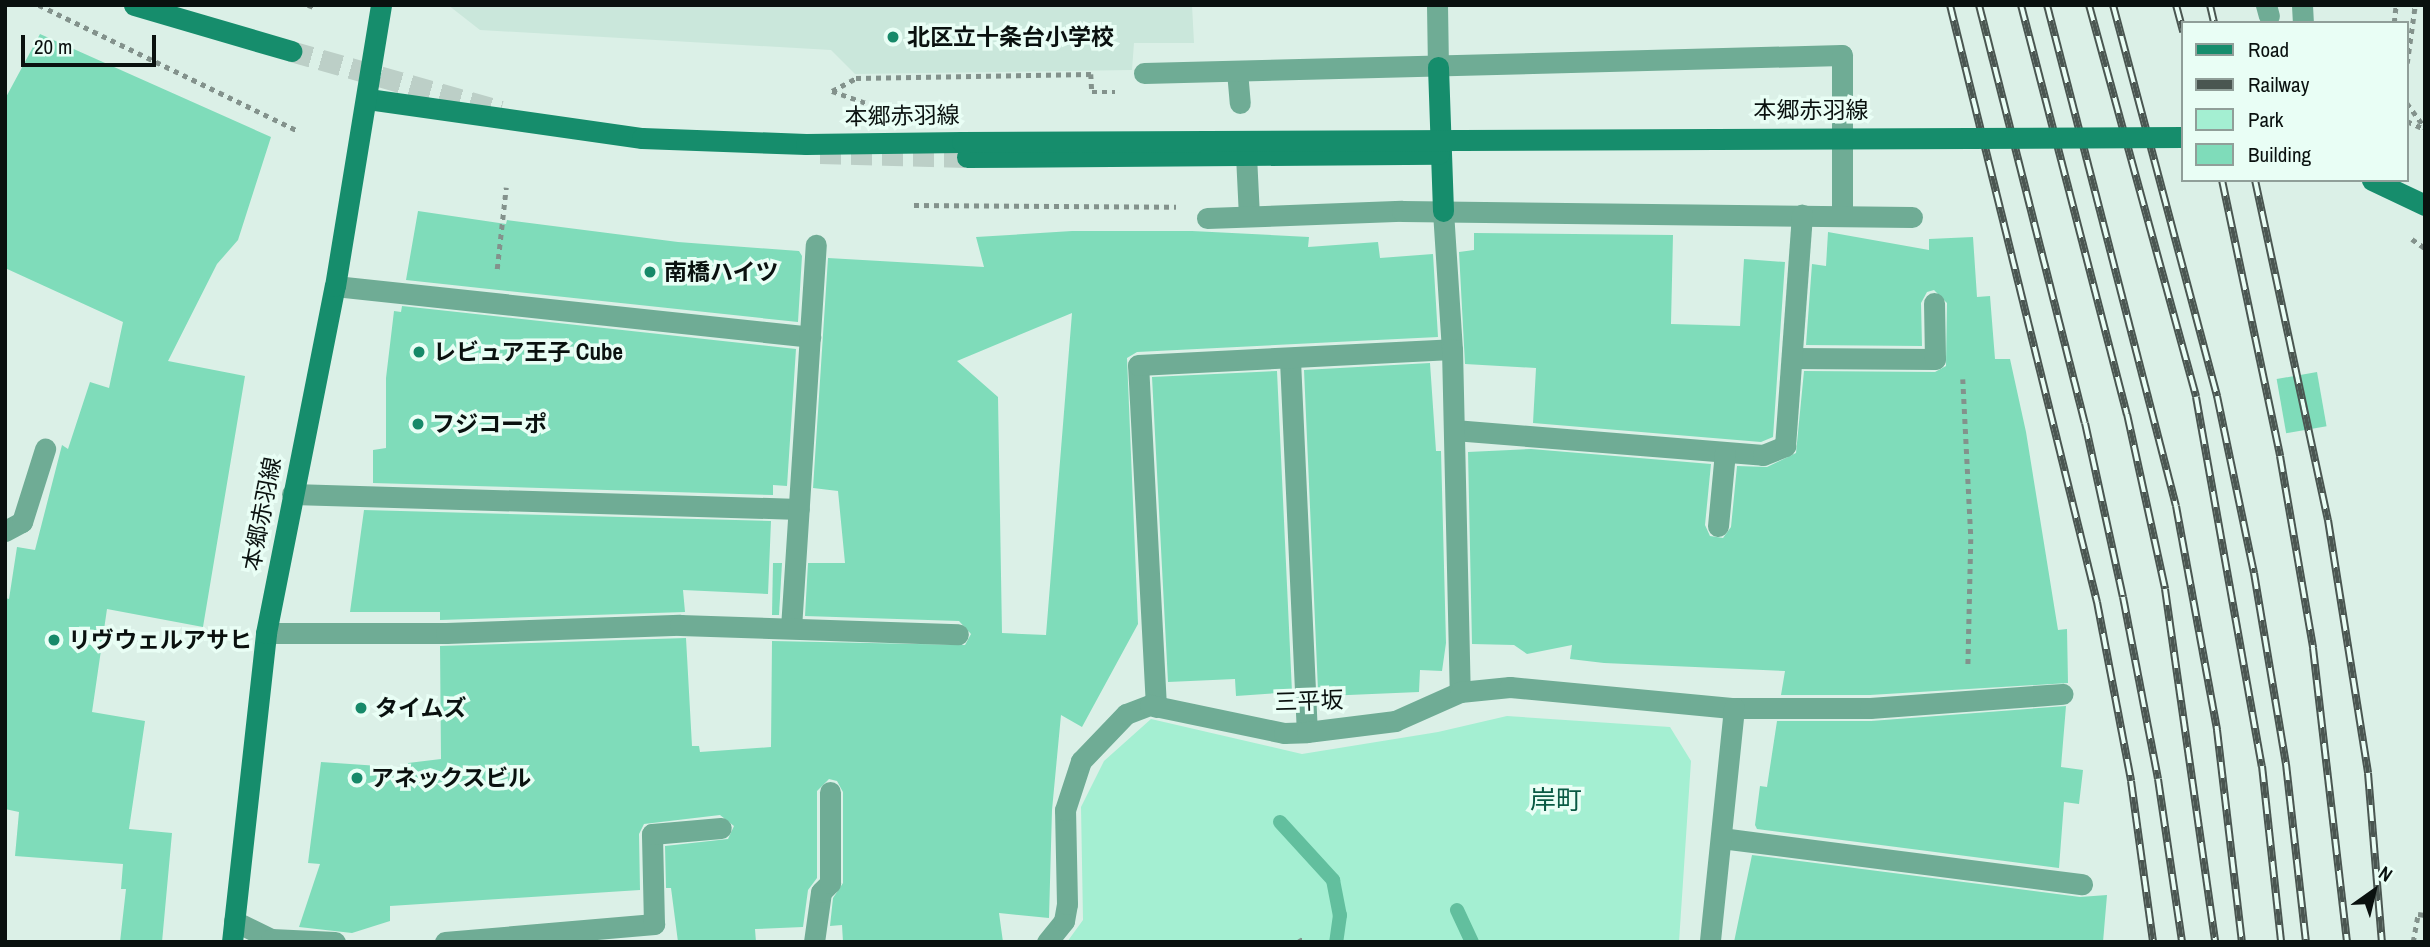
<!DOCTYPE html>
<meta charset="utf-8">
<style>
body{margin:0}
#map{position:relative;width:2430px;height:947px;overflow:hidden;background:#dbf0e7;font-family:"Archivo Narrow","Noto Sans JP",sans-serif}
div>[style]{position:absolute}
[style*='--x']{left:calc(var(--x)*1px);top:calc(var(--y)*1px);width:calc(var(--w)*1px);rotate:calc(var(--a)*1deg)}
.built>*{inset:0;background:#cae7db}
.green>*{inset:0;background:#a4efd2}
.stream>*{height:14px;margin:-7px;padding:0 7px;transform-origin:7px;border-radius:7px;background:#62bf9e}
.building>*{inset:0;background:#7fdcba;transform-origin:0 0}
.secondary-tunnel>*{height:21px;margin-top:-10.5px;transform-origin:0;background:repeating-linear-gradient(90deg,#bccfc7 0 21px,transparent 0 31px)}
.path>*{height:4.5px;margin-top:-2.25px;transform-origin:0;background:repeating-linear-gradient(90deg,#83928c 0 5px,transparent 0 10px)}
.lane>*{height:21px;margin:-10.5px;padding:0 10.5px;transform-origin:10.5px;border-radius:10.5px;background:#6fac95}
.street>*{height:21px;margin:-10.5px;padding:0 10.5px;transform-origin:10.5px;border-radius:10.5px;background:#6fac95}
.secondary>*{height:21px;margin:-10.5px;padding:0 10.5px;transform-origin:10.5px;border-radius:10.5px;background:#168d6c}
.rail>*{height:8px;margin-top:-4px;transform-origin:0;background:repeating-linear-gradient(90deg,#e9fef5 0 16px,#4a5651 0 32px);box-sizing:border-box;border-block:2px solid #4a5651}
.path-bridge>*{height:4.5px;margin-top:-2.25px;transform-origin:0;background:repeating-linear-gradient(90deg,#83928c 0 5px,transparent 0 10px)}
.secondary-bridge>*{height:21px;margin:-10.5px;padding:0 10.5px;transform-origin:10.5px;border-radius:10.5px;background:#168d6c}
.dots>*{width:19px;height:19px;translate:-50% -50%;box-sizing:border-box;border:4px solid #e9fef5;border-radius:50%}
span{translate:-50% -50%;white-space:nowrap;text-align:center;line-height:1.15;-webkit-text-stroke:7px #e9fef5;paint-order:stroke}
.poi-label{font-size:23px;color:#0a110f;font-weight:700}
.left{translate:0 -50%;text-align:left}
.street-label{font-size:23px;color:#0a110f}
.quarter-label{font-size:26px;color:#095943}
.frame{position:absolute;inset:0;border:7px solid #0a110f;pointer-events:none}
.legend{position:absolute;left:2181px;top:21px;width:228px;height:161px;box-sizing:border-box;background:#e9fef5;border:2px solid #909f99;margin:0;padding:9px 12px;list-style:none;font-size:21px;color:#0a110f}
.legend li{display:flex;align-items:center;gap:14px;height:35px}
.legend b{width:35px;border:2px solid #909f99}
.north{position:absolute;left:2339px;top:856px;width:70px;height:70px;-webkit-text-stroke:5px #e9fef5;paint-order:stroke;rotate:34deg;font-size:19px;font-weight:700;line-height:28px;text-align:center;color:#0a110f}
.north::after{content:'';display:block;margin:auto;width:24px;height:32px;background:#0a110f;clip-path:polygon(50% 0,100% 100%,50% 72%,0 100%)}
.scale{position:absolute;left:21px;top:35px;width:135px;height:32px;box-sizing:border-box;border:4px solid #0a110f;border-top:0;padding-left:9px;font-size:21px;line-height:24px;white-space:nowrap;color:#0a110f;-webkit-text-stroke:5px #e9fef5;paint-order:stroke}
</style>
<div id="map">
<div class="built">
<div style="clip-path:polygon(448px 5px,1192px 5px,1194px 43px,1134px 43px,1132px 70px,855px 74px,831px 50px,480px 30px)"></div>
</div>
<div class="green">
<div style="clip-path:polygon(1507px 716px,1670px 727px,1691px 761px,1679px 942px,1067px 942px,1083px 920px,1081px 807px,1104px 761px,1151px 719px,1302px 754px,1438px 732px)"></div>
</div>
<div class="stream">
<div style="--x:1280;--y:822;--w:79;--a:47.6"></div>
<div style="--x:1333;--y:880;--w:36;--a:79"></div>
<div style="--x:1340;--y:915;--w:27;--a:98"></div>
<div style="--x:1457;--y:910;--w:35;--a:65"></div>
</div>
<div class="building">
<div style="clip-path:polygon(40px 34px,271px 137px,238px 240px,217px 264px,168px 361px,245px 376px,203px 627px,107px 609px,92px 712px,145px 721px,129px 829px,172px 833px,162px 942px,120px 942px,126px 889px,121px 889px,123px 864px,15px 856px,19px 812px,5px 809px,5px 598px,9px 599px,17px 547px,35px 550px,62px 445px,68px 449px,90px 382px,109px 388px,123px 322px,5px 268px,5px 99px)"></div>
<div style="clip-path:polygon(418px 211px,506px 224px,507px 220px,678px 242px,799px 251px,802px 256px,798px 322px,406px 280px)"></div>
<div style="clip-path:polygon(evenodd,1072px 231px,1192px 231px,1309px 237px,1308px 247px,1378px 242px,1380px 258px,1433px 254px,1438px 337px,1137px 352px,1127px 358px,1138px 624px,1082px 727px,1061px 715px,1052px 810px,1049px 918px,999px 913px,1003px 942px,843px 942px,842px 925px,830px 926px,833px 898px,843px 883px,843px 792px,837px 781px,829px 779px,817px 791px,817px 878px,808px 890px,803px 927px,755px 929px,756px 942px,678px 942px,671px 888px,666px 888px,665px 846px,728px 839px,734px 826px,720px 815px,644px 824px,639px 834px,640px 890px,390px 906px,390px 921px,352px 933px,299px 927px,320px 864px,308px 863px,321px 762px,408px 768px,408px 763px,441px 759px,440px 646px,686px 638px,692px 746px,699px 746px,700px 752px,771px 747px,772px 641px,965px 645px,971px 634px,959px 621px,805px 616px,808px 563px,845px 563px,838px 491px,813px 488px,828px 258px,984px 267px,976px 237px,1072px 231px,1072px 313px,1046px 635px,1002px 633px,998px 397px,957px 361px,1072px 313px)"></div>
<div style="clip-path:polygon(1828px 232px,1929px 250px,1929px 239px,1973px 237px,1977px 297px,1990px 296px,1995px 359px,2010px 359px,2026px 432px,2058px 630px,2067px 629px,2068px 683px,1870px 695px,1781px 695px,1785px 671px,1604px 663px,1570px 659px,1572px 645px,1527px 654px,1514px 645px,1472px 644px,1468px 452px,1531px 449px,1711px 464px,1705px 525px,1710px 536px,1723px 538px,1731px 527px,1737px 466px,1767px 467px,1796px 453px,1804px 371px,1935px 372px,1946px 366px,1947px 303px,1934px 290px,1927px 292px,1921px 303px,1922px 346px,1806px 345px,1812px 264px,1826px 266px)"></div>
<div style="clip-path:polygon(1474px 233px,1673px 235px,1671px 324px,1740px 326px,1744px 259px,1785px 262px,1773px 437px,1761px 442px,1533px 423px,1536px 368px,1465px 364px,1459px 252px,1474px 250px)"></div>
<div style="clip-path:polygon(402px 306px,796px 349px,787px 486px,773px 485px,773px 495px,373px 483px,373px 450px,386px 448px,386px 378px,394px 311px,401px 312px)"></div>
<div style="clip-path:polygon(1430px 363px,1436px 451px,1441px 451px,1446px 643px,1442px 671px,1420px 670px,1419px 692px,1325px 696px,1325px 689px,1318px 690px,1304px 370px)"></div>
<div style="clip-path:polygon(1277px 371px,1292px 692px,1236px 696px,1235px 679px,1168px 682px,1152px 377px)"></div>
<div style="left:2317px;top:372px;width:55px;height:41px;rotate:80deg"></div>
<div style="clip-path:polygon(364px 510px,771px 521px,768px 594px,683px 590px,685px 612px,440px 620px,440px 612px,350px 612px)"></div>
<div style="clip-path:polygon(773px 563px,782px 563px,779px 615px,772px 615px)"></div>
<div style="clip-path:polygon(2066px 706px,2061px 767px,2083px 770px,2079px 804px,2064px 802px,2059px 868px,1757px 829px,1755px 825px,1760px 786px,1767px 787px,1777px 721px,1871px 721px)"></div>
<div style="clip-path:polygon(1752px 855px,2080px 897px,2107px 895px,2103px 942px,1734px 942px)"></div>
</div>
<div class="secondary-tunnel">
<div style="--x:291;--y:51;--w:218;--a:15.9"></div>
<div style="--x:820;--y:153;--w:147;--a:1.6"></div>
</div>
<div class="path">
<div style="--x:39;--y:5;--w:286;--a:25.9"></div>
<div style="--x:308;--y:5;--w:9;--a:18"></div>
<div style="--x:2394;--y:23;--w:18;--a:-84"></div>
<div style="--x:2407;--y:63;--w:59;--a:-82.1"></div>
<div style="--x:832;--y:91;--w:27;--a:-28"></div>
<div style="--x:856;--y:78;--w:235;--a:-1"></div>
<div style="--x:1091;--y:74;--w:18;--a:87"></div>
<div style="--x:1092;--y:92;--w:23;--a:0"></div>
<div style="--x:2407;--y:103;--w:31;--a:54"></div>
<div style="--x:2407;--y:121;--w:19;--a:25"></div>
<div style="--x:914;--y:205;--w:262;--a:0.4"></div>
<div style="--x:2412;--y:239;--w:16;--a:35"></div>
<div style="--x:497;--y:269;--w:82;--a:-83.7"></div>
<div style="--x:1963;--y:379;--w:160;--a:87.1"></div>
<div style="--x:1971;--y:539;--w:128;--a:91.3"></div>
<div style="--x:1298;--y:942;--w:9;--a:-32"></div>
<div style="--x:2413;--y:942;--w:28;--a:-80"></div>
<div style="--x:2418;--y:914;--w:7;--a:8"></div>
</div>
<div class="lane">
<div style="--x:2302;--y:5;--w:18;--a:87"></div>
<div style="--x:1237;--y:71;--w:32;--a:85"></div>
<div style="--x:1144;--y:73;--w:698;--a:-1.48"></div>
<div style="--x:1842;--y:55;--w:161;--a:90"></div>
<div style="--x:1246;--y:155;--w:61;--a:87.2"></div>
<div style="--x:1207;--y:218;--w:195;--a:-2.1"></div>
<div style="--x:1402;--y:211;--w:510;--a:0.67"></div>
<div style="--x:335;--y:286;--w:478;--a:6.1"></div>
<div style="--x:1792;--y:358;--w:143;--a:0.4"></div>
<div style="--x:1935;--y:359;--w:56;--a:-91"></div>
<div style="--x:1290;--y:360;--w:372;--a:87.4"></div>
<div style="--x:1454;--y:430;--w:310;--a:4.6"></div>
<div style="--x:1763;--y:455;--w:24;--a:-22"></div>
<div style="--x:1785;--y:446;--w:232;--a:-85.8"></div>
<div style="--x:292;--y:494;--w:507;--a:1.69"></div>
<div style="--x:1718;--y:526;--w:74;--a:-84.6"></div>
<div style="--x:5;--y:531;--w:19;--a:-28"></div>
<div style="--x:22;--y:522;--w:77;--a:-72.5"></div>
<div style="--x:791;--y:628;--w:384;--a:-86.3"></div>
<div style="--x:266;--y:633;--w:180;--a:0"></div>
<div style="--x:446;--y:633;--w:234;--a:-2"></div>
<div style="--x:680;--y:625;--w:278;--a:1.9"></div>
<div style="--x:1156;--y:707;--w:342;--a:-93"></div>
<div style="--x:1138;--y:365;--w:314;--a:-2.9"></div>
<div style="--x:1734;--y:708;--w:136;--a:0"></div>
<div style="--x:1870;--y:708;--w:193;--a:-4.2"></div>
<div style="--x:1721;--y:838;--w:364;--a:7.3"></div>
<div style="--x:234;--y:921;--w:41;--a:25.9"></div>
<div style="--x:271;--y:939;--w:64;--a:2.7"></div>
<div style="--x:445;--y:942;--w:210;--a:-4.9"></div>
<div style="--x:654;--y:924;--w:90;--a:-91.3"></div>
<div style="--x:652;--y:834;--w:69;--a:-5"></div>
<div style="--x:814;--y:942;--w:50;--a:-82"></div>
<div style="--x:821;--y:892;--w:13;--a:-45"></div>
<div style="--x:830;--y:883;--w:91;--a:-90"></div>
</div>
<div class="street">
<div style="--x:1437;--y:5;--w:62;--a:89.1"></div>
<div style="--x:2266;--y:5;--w:11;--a:75"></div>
<div style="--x:1443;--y:211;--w:138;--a:86.3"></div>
<div style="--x:1452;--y:349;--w:343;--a:88.7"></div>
<div style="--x:1047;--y:942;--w:27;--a:-51"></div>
<div style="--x:1064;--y:921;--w:17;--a:-80"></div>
<div style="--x:1067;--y:904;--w:94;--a:-91.2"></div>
<div style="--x:1065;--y:810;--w:52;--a:-71.9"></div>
<div style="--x:1081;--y:761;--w:65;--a:-46.2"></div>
<div style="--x:1126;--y:714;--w:26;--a:-21"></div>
<div style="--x:1150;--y:705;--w:137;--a:11.8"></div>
<div style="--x:1284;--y:733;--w:23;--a:-2"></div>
<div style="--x:1307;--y:732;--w:89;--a:-7.1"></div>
<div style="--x:1395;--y:721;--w:71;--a:-24"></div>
<div style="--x:1460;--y:692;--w:50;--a:-5.7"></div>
<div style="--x:1510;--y:687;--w:225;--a:5.4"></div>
<div style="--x:1734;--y:708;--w:235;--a:95.9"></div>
</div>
<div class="secondary">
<div style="--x:134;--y:5;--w:164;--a:16.3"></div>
<div style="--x:1438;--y:67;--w:144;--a:88"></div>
<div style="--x:368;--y:99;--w:277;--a:8.1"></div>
<div style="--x:642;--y:138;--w:164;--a:2.1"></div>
<div style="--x:806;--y:144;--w:156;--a:-0.7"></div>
<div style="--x:967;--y:157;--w:472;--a:-0.4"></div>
<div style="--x:2372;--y:180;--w:59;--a:25.3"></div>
<div style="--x:232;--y:942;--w:311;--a:-83.7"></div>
<div style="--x:266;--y:633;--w:354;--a:-78.8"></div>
<div style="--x:335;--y:286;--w:285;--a:-80.7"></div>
</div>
<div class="rail">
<div style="--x:1950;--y:5;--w:615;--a:76.17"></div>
<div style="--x:2097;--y:602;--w:182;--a:79.2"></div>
<div style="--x:2131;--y:781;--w:162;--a:82.2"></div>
<div style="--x:1979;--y:5;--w:431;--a:75.8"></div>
<div style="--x:2085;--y:423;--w:178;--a:77.7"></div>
<div style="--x:2123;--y:597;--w:185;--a:79.1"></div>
<div style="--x:2158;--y:779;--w:165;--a:81.6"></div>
<div style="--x:2021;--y:5;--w:423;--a:75.5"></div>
<div style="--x:2127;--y:414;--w:179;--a:77.7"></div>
<div style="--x:2165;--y:589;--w:357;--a:81.9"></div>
<div style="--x:2047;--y:5;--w:517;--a:75.56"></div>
<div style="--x:2176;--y:506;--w:228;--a:79.6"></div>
<div style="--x:2217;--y:730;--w:213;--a:83.3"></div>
<div style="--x:2089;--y:5;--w:406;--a:74.7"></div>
<div style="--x:2196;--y:397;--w:375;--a:79.9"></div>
<div style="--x:2262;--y:766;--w:177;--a:83.8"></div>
<div style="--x:2113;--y:5;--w:405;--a:75.1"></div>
<div style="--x:2217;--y:396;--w:181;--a:78.2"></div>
<div style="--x:2254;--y:573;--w:194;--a:80.5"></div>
<div style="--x:2286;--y:764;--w:179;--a:83.6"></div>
<div style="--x:2176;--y:5;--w:28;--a:75"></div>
<div style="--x:2210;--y:5;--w:18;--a:77"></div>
<div style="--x:2222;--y:180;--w:282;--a:78.1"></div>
<div style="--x:2280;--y:456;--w:195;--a:80.2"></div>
<div style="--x:2313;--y:648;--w:296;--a:83.4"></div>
<div style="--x:2255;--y:180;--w:348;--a:77.9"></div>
<div style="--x:2328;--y:520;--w:256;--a:81"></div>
<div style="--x:2368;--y:773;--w:170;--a:85.3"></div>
</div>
<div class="path-bridge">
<div style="--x:832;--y:91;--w:60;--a:19.3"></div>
<div style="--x:889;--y:111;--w:57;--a:1"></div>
</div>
<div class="secondary-bridge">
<div style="--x:962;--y:142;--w:1221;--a:-0.23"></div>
</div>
<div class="dots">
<div style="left:893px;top:37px;background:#178969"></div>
<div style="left:650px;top:272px;background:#178969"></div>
<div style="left:419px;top:352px;background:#178969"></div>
<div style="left:418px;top:424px;background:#178969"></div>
<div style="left:54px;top:640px;background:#178969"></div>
<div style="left:361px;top:708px;background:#178969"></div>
<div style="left:357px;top:778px;background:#178969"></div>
</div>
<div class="poi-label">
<span class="left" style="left:907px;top:37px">北区立十条台小学校</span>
<span class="left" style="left:664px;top:272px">南橋ハイツ</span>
<span class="left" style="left:433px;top:352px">レビュア王子 Cube</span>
<span class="left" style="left:432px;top:424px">フジコーポ</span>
<span class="left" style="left:68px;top:640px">リヴウェルアサヒ</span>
<span class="left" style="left:375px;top:708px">タイムズ</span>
<span class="left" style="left:371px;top:778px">アネックスビル</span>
</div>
<div class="street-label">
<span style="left:1811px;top:110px">本郷赤羽線</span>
<span style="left:902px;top:116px;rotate:-1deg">本郷赤羽線</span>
<span style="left:262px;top:514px;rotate:-79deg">本郷赤羽線</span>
<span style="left:1309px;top:701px;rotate:-2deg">三平坂</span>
</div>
<div class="quarter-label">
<span style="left:1556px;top:800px">岸町</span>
</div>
<div class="frame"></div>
<ul class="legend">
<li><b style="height:9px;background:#168d6c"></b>Road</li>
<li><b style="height:9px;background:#4a5651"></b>Railway</li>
<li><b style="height:19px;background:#a4efd2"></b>Park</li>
<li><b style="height:19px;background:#7fdcba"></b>Building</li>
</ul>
<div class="north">N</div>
<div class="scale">20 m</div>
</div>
